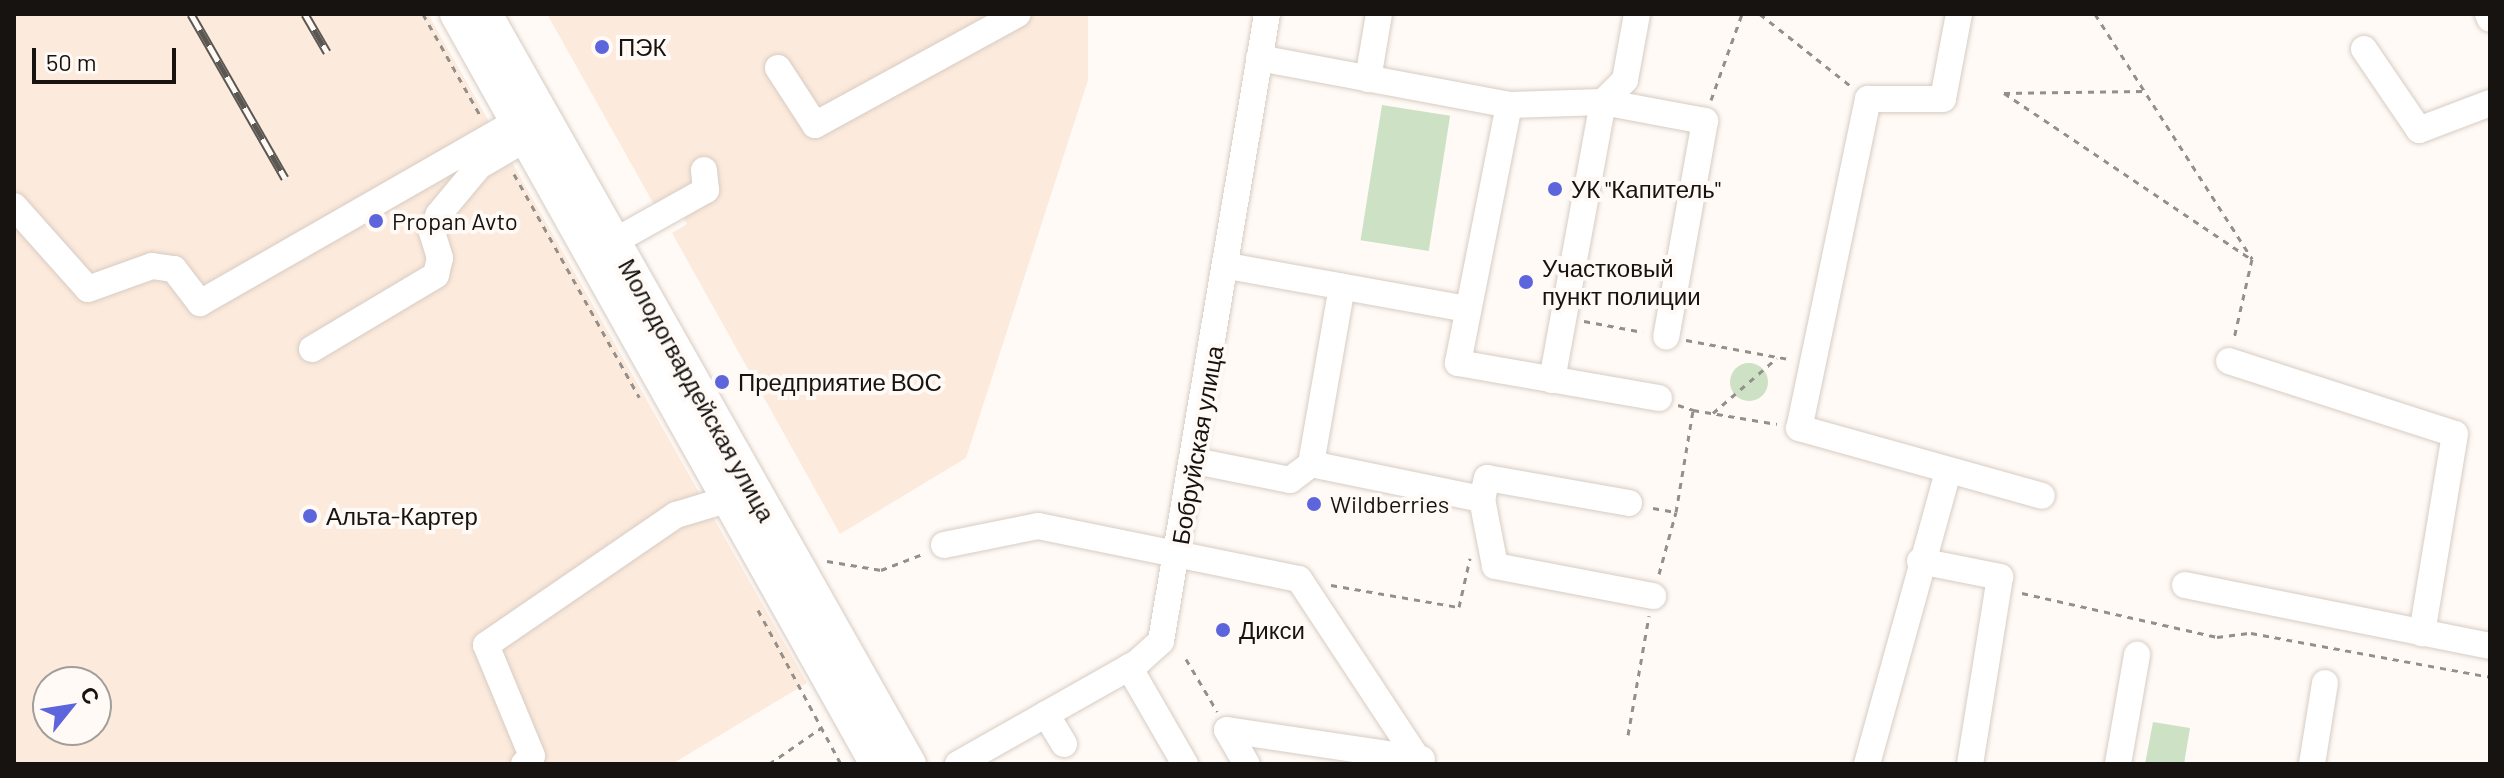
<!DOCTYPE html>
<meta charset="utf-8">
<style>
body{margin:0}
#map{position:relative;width:2504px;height:778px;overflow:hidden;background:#fffaf6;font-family:Barlow,sans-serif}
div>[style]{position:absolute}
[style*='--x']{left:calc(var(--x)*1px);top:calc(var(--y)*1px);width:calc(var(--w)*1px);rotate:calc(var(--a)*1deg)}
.built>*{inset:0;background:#fceadc}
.green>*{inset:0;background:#cde2c4;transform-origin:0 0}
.round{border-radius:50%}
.path>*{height:3px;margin-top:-1.5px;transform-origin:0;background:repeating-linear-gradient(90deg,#938f8b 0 6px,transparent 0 12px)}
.roads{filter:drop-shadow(0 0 2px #d7ccc3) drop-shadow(0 0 2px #d7ccc3)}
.minor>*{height:26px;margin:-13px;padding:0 13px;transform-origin:13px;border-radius:13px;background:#fff}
.major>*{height:32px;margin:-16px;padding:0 16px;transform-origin:16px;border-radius:16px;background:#fff}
.rail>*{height:9px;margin-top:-4.5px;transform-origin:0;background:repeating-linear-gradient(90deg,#fffaf6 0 18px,#5b5753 0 36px);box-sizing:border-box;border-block:2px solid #5b5753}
.dots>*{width:22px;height:22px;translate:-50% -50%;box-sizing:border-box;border:4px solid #fffaf6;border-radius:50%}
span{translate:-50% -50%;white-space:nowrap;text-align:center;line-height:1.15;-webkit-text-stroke:8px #fffaf6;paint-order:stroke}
.poi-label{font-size:24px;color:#171310}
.left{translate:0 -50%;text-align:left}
.street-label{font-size:24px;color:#171310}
.frame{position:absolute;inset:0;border:16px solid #171310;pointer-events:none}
.north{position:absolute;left:32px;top:666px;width:80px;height:80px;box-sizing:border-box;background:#fffaf6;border:2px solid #a29e9a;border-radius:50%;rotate:60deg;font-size:22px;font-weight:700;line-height:32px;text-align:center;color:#171310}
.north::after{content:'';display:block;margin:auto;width:28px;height:36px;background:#5c65dc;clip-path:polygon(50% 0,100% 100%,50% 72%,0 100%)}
.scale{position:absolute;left:32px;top:48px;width:144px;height:36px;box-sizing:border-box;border:4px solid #171310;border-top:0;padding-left:10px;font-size:24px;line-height:28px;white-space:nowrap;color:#171310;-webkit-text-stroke:6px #fffaf6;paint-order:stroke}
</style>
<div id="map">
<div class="built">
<div style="clip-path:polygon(evenodd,14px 14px,428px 14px,807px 683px,672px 764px,14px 764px,14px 14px,48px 682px,96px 682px,96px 730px,48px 730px,48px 682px)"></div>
<div style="clip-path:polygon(547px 14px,1088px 14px,1088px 80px,966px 458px,840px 534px,672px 233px,687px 224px,673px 199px,656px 208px)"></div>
</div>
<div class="green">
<div style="left:1382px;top:105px;width:69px;height:137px;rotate:9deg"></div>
<div class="round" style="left:1730px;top:363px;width:38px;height:38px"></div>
<div style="clip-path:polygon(2153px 722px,2190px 728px,2184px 764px,2145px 764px)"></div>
</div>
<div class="path">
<div style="--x:423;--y:14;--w:116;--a:60.6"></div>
<div style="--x:1760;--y:14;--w:116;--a:38.4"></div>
<div style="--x:2095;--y:14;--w:291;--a:57.3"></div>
<div style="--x:2252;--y:259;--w:81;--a:102.8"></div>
<div style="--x:2004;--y:93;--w:296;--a:33.9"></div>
<div style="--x:2004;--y:93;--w:141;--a:-0.8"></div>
<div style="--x:1711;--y:100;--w:91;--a:-70.2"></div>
<div style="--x:514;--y:174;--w:256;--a:60.7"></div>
<div style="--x:1584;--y:321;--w:60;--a:10.6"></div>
<div style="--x:1686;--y:340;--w:105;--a:10.5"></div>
<div style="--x:1678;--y:405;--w:16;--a:18"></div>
<div style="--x:1713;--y:413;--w:84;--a:-40.7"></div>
<div style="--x:1653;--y:508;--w:23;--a:10"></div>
<div style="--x:1676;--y:512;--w:103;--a:-80.5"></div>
<div style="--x:1693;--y:410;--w:85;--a:9.5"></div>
<div style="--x:827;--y:561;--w:55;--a:9.5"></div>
<div style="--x:881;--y:570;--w:45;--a:-20.9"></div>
<div style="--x:1659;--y:574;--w:64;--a:-74.7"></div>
<div style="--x:1331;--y:585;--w:130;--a:9.8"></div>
<div style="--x:1459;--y:607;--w:50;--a:-77.3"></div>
<div style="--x:2022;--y:593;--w:200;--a:12.7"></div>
<div style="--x:2217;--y:637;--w:34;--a:-7"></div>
<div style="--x:2251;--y:633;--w:243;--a:10.4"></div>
<div style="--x:758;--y:610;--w:175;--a:61.7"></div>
<div style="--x:1186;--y:659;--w:61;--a:59.2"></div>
<div style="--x:1628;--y:735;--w:121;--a:-80"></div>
<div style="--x:769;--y:764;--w:63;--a:-34.7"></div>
</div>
<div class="roads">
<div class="minor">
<div style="--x:1959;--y:14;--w:86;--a:100.7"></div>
<div style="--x:1943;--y:99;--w:75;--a:180"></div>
<div style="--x:1868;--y:99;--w:336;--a:101.8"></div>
<div style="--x:1799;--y:428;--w:252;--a:15.6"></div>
<div style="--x:2488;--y:14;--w:5;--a:68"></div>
<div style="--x:2364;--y:49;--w:98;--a:55.8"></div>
<div style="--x:2419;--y:130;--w:76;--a:-20.8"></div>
<div style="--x:1259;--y:58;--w:254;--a:10.6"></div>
<div style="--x:1509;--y:105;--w:94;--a:-1.8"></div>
<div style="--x:1603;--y:102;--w:104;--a:10.6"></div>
<div style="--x:1705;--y:121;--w:219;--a:100.2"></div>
<div style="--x:778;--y:68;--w:68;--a:57"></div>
<div style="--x:815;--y:125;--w:231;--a:-28.7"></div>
<div style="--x:1368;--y:79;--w:66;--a:-80.4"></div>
<div style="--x:1509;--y:105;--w:263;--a:101.2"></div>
<div style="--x:1458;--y:363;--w:204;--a:9.9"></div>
<div style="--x:14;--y:206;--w:111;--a:48.3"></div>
<div style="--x:88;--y:289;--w:68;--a:-19.8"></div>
<div style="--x:152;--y:266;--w:22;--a:8"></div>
<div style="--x:174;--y:269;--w:43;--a:52.6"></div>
<div style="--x:200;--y:303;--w:364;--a:-29.8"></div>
<div style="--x:597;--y:251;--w:125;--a:-29.2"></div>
<div style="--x:706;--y:190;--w:20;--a:-96"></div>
<div style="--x:1228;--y:266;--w:244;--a:10.2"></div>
<div style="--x:312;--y:349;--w:144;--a:-30.8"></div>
<div style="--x:436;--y:275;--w:17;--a:-77"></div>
<div style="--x:440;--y:258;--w:27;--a:-107"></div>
<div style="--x:432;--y:232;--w:19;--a:-69"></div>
<div style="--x:439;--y:214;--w:62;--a:-50.2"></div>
<div style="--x:479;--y:166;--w:53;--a:-30.4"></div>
<div style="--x:2229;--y:361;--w:237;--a:17.9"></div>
<div style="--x:2455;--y:434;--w:202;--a:99.4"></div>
<div style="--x:1552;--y:380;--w:283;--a:-79.6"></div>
<div style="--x:1603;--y:102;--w:31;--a:-45"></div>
<div style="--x:1625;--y:80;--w:67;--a:-79.7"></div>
<div style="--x:1195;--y:461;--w:97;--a:11.3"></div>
<div style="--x:1290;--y:480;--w:26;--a:-37"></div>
<div style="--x:1311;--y:464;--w:175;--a:11.6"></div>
<div style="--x:1311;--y:464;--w:180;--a:-80.1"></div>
<div style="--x:1629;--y:503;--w:144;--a:-170"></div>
<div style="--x:1487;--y:478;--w:22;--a:103"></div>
<div style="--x:1482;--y:499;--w:68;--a:79"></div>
<div style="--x:1495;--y:566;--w:161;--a:10.8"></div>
<div style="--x:944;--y:545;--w:96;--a:-11.4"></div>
<div style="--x:1038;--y:526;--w:266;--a:11.5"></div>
<div style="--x:1299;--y:579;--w:222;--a:56.6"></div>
<div style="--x:1920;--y:561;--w:82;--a:11.3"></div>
<div style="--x:2000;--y:577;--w:189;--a:99.1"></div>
<div style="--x:2185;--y:585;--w:311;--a:11.3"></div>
<div style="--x:1129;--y:667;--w:112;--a:60"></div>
<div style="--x:1046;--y:714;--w:35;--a:59"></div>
<div style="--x:1227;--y:730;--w:197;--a:8.5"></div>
<div style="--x:1227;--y:730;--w:39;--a:60"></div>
<div style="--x:524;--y:764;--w:11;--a:-45"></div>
<div style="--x:532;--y:756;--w:120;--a:-112.5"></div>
<div style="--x:486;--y:645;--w:230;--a:-34.4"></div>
<div style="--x:676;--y:515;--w:52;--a:-16.7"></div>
<div style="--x:958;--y:764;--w:207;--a:-29.5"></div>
<div style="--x:1138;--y:662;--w:31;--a:-42"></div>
<div style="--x:1161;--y:641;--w:636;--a:-80.4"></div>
<div style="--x:1867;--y:764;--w:303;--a:-74.5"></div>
<div style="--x:2118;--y:764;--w:111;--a:-80.1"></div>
<div style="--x:2312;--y:764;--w:82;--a:-80.9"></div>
</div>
<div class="major">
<div style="--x:456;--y:14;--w:860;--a:60.75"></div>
<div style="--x:486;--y:14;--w:862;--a:60.52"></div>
</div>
</div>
<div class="rail">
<div style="--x:191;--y:14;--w:189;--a:60.2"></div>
<div style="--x:305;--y:14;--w:44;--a:59.9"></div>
</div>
<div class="dots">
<div style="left:602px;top:47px;background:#5c65dc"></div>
<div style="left:1555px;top:189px;background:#5c65dc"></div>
<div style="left:376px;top:221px;background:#5c65dc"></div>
<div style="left:1526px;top:282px;background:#5c65dc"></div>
<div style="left:722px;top:382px;background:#5c65dc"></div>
<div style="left:1314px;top:504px;background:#5c65dc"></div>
<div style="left:310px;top:516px;background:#5c65dc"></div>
<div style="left:1223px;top:630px;background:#5c65dc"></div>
</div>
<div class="poi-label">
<span class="left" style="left:618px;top:47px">ПЭК</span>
<span class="left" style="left:1571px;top:189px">УК "Капитель"</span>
<span class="left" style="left:392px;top:221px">Propan Avto</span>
<span class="left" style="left:1542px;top:282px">Участковый<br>пункт полиции</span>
<span class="left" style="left:738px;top:382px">Предприятие ВОС</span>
<span class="left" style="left:1330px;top:504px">Wildberries</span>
<span class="left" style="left:326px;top:516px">Альта-Картер</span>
<span class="left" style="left:1239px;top:630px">Дикси</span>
</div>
<div class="street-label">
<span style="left:697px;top:390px;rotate:61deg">Молодогвардейская улица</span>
<span style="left:1197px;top:445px;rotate:-80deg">Бобруйская улица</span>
</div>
<div class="frame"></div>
<div class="north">С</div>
<div class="scale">50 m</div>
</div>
